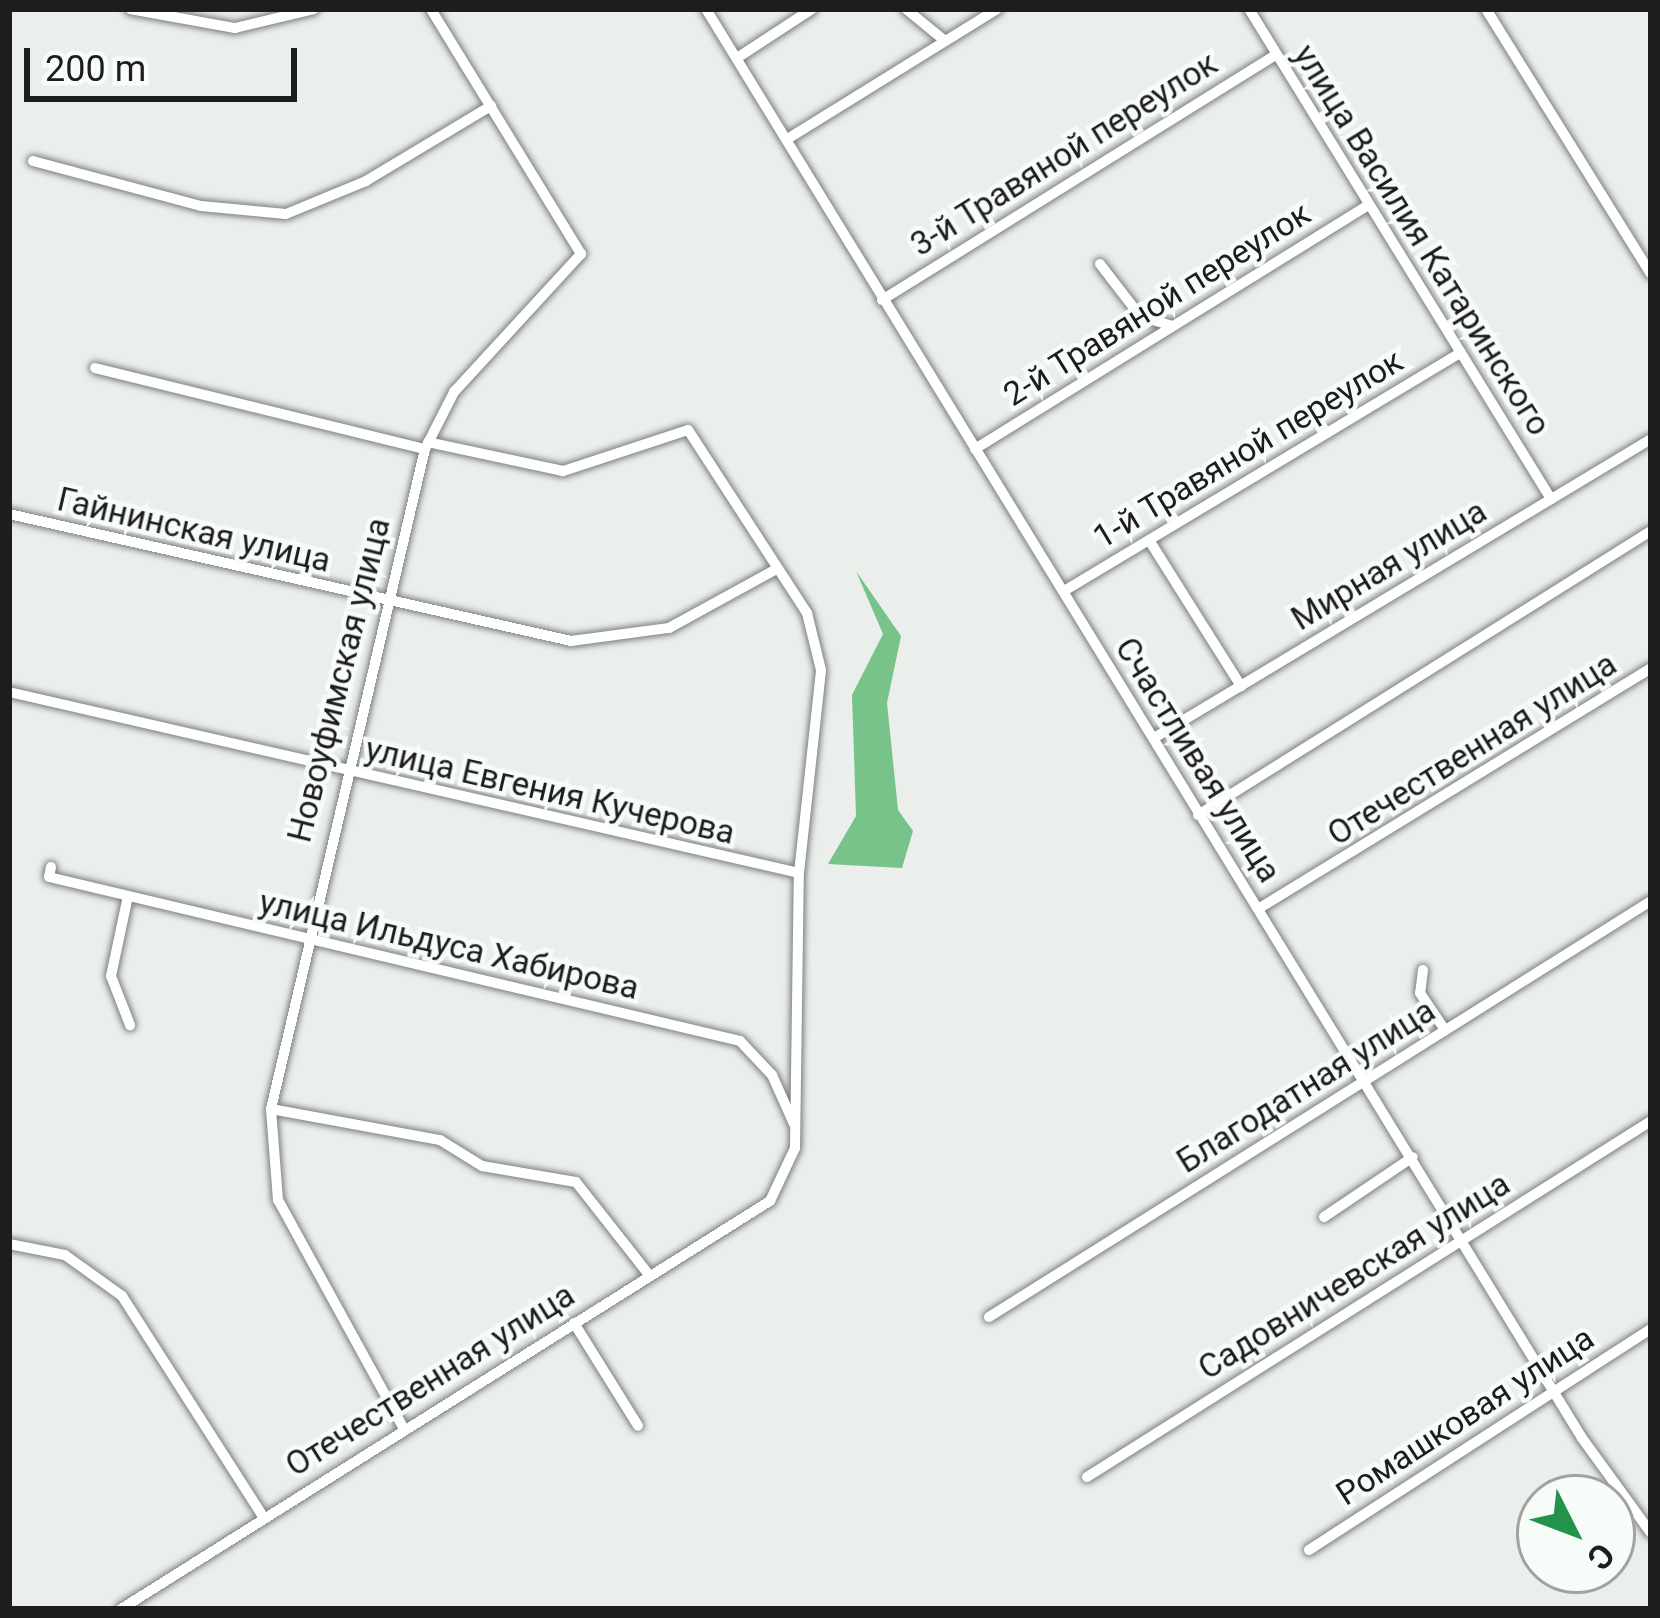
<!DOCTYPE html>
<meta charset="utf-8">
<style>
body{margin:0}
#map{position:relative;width:1660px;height:1618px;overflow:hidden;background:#eaefeb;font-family:Roboto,sans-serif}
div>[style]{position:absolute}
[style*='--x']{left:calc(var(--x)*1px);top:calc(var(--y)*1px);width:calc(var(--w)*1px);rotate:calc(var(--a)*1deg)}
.water>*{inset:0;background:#78c38a}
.roads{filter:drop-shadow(0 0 3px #7c817d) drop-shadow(0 0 3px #7c817d)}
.street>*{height:10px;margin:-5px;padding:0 5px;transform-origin:5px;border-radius:5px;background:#fff}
span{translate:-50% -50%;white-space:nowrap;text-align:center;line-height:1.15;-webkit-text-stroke:9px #f8fcf8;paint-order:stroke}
.street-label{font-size:33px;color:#1c1d1c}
.frame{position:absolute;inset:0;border:12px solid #1c1d1c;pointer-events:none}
.north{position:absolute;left:1516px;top:1474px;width:120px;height:120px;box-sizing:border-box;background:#f8fcf8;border:3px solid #a0a3a0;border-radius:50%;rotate:132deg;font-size:33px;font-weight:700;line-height:48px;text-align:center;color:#1c1d1c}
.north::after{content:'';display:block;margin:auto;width:42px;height:54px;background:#23924b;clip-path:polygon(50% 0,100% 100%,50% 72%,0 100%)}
.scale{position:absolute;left:24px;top:48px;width:273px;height:54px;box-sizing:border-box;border:6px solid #1c1d1c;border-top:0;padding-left:15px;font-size:36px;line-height:42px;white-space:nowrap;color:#1c1d1c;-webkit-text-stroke:9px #f8fcf8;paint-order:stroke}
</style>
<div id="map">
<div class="water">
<div style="clip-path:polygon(856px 571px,901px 636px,887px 703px,898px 810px,913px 831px,902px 868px,828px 864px,856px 816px,852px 695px,883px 634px)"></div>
</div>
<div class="roads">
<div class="street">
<div style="--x:130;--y:9;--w:107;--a:10.3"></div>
<div style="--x:235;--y:28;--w:81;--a:-13.5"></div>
<div style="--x:706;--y:9;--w:1676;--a:58.49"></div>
<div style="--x:1582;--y:1438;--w:117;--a:54"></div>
<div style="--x:906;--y:9;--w:50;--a:39.4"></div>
<div style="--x:1249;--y:9;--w:576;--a:58.35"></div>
<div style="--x:1486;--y:9;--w:312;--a:58.1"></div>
<div style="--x:737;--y:58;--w:90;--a:-33.2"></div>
<div style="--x:789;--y:138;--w:245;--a:-31.8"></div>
<div style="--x:33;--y:161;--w:174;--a:15"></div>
<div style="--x:201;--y:206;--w:85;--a:5.4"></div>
<div style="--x:286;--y:214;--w:87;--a:-22.4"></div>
<div style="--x:366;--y:181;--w:146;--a:-31"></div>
<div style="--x:1100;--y:264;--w:66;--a:52.4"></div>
<div style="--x:1140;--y:316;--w:34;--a:17"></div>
<div style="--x:882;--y:300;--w:463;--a:-31.9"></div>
<div style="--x:95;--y:368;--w:340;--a:13.8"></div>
<div style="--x:975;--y:449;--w:461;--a:-31.8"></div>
<div style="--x:9;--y:514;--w:576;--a:12.73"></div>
<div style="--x:571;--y:641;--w:99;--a:-7.6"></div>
<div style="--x:669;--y:628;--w:124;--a:-28.8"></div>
<div style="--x:1149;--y:540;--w:173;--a:57.8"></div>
<div style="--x:1064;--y:591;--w:463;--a:-31"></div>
<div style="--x:9;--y:692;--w:810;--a:12.9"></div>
<div style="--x:1154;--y:738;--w:580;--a:-31.03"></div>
<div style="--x:1198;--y:815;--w:535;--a:-32.08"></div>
<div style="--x:51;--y:867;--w:10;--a:101"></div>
<div style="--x:49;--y:877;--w:710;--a:13.35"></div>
<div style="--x:740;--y:1041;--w:47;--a:46.7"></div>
<div style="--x:772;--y:1075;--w:54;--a:65.8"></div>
<div style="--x:128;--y:896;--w:82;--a:102"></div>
<div style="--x:111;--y:976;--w:53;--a:68.8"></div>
<div style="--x:1258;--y:909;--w:461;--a:-31.5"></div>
<div style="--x:1423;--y:970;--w:23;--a:97"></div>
<div style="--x:1420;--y:993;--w:45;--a:56"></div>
<div style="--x:271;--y:1109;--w:172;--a:10.4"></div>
<div style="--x:440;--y:1140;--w:49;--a:31.8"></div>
<div style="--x:482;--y:1166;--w:95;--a:9.7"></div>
<div style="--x:576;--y:1182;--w:120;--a:51.8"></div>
<div style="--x:1324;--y:1217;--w:107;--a:-34"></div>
<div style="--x:9;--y:1244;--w:57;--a:11.1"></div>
<div style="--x:65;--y:1255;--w:70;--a:35.7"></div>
<div style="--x:122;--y:1296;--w:260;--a:57.4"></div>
<div style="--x:989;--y:1317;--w:782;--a:-32.15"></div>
<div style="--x:574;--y:1323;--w:121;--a:58.1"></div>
<div style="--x:404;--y:1429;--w:261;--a:-118.8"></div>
<div style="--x:278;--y:1200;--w:91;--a:-94.4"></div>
<div style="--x:271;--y:1109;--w:678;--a:-76.87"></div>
<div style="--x:425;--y:449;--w:64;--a:-63"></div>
<div style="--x:454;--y:392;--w:188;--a:-47.4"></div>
<div style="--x:581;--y:254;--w:287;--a:-121.5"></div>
<div style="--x:1087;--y:1477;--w:667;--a:-32.26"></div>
<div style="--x:1309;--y:1550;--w:407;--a:-32.9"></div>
<div style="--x:121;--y:1609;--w:767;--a:-32.16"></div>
<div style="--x:770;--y:1201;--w:59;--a:-64.7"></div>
<div style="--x:795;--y:1148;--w:275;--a:-89.2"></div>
<div style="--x:799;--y:873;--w:204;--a:-83.8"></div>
<div style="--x:821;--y:670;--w:59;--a:-103.8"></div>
<div style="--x:807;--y:613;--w:218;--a:-123"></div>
<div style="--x:688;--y:430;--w:132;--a:161.8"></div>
<div style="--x:563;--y:471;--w:138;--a:-167.9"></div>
</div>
</div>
<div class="street-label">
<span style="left:1064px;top:154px;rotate:-32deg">3-й Травяной переулок</span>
<span style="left:1422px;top:240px;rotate:58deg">улица Василия Катаринского</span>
<span style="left:1157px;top:304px;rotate:-32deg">2-й Травяной переулок</span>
<span style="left:1248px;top:449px;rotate:-31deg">1-й Травяной переулок</span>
<span style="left:194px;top:530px;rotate:13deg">Гайнинская улица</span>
<span style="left:1389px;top:565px;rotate:-31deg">Мирная улица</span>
<span style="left:339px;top:680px;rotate:-76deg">Новоуфимская улица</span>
<span style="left:1472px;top:749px;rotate:-32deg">Отечественная улица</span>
<span style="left:1198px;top:760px;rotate:58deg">Счастливая улица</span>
<span style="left:550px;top:791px;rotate:13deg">улица Евгения Кучерова</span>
<span style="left:449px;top:945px;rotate:13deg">улица Ильдуса Хабирова</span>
<span style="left:1306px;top:1086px;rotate:-32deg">Благодатная улица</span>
<span style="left:1354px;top:1276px;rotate:-32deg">Садовничевская улица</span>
<span style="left:430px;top:1380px;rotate:-32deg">Отечественная улица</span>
<span style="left:1465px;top:1416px;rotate:-33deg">Ромашковая улица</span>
</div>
<div class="frame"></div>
<div class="north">С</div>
<div class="scale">200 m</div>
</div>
